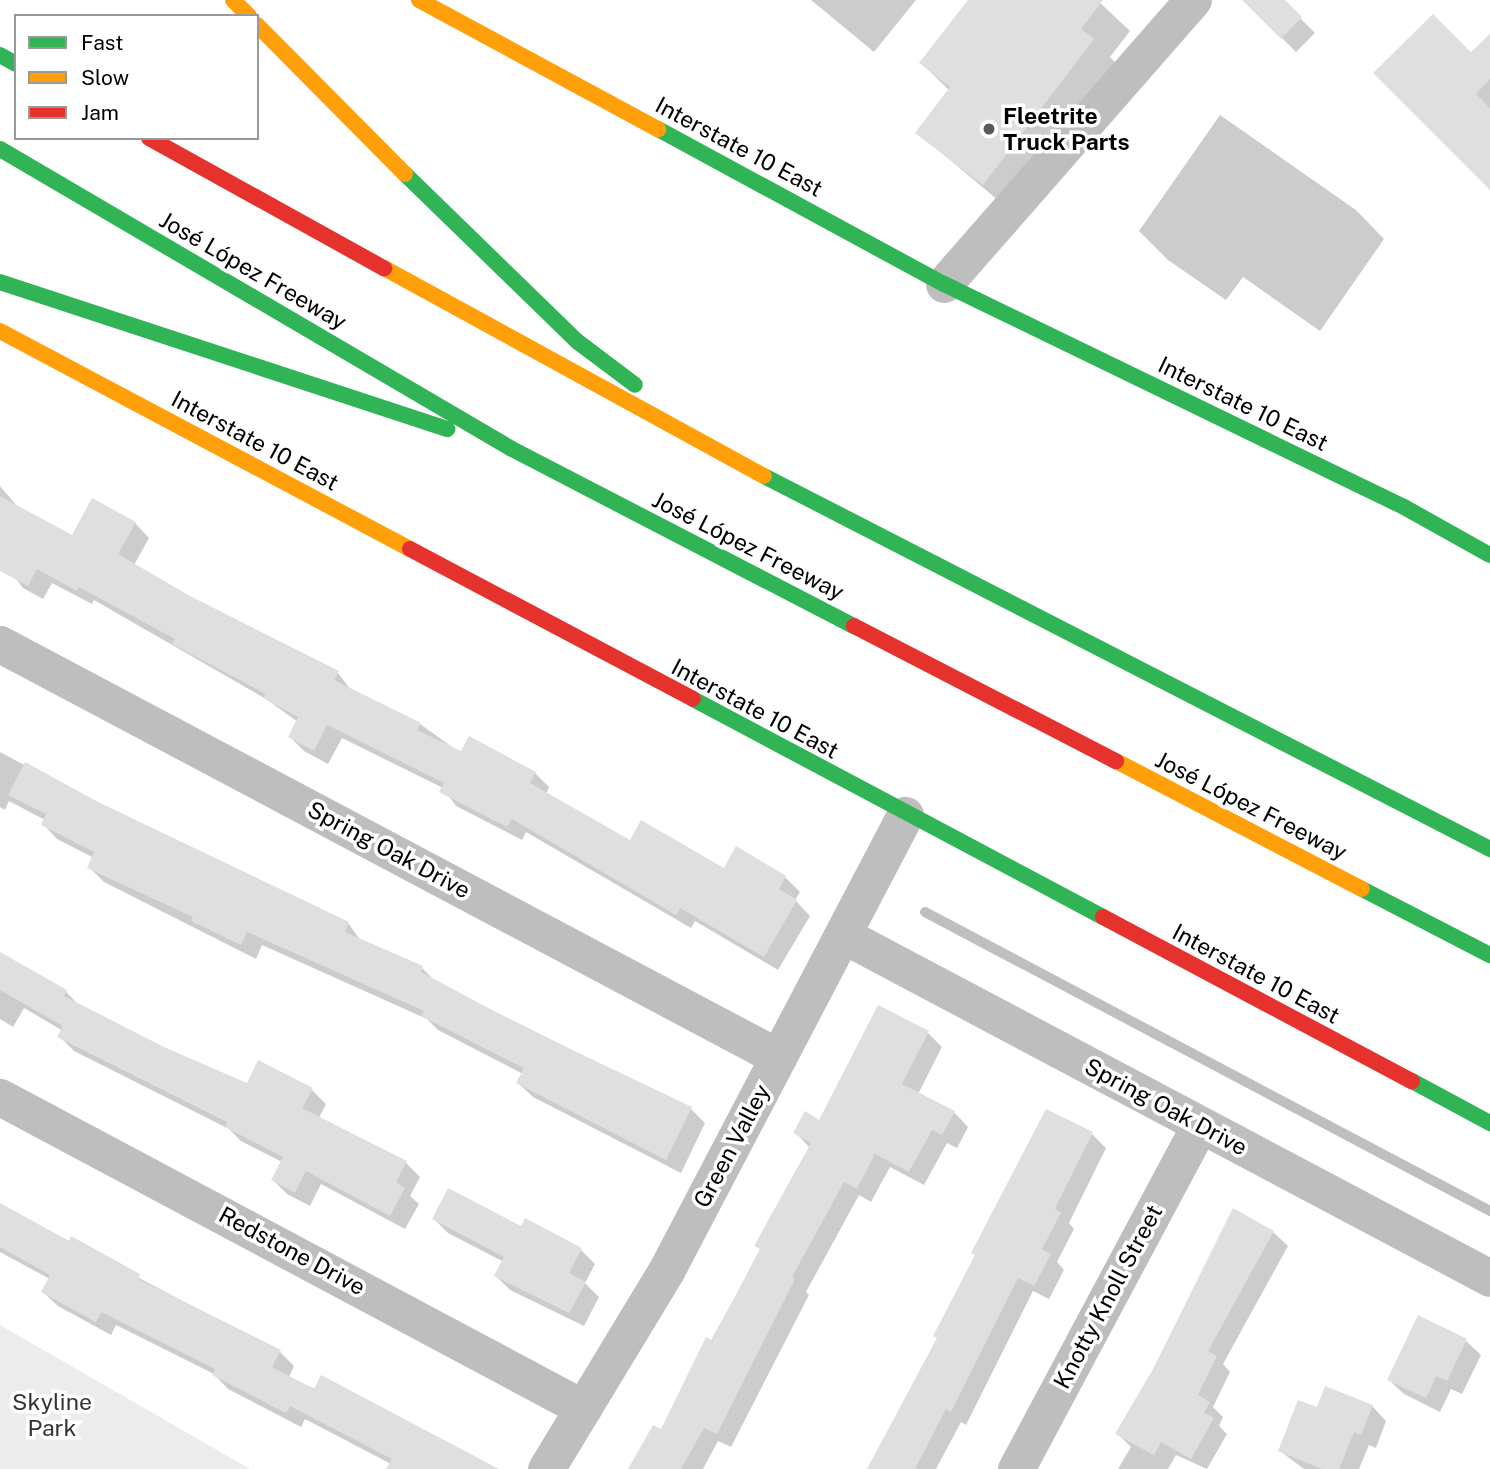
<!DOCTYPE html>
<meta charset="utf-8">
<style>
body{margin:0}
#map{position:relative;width:1490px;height:1469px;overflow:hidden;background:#fff;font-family:"Public Sans",sans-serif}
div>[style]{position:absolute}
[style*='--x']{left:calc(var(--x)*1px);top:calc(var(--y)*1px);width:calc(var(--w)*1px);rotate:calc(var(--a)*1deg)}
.green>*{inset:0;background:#ececec}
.shadow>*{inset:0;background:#0003}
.stream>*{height:10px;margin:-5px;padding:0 5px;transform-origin:5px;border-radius:5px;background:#bfbfbf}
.building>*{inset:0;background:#dfdfdf}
.street>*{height:37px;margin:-18.5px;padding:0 18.5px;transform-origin:18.5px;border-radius:18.5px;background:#bebebe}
.fast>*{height:16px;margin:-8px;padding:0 8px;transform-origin:8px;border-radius:8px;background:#30b455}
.slow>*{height:16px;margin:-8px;padding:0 8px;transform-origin:8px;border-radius:8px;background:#ff9f0a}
.jam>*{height:16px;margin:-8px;padding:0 8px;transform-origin:8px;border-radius:8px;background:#e5322d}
.dots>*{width:19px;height:19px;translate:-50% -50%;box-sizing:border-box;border:4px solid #fff;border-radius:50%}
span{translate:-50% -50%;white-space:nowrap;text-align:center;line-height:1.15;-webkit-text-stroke:7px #fff;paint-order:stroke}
.poi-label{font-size:23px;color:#000;font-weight:700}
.left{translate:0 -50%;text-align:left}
.street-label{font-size:23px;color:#000}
.park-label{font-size:23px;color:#333}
.legend{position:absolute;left:14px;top:14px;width:245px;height:126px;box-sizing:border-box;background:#fff;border:2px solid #999;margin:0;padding:9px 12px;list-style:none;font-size:21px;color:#000}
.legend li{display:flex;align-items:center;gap:14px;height:35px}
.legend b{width:35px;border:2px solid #999}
</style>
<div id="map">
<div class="green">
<div style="clip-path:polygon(0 1325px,250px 1469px,0 1469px)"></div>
</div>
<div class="shadow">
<div style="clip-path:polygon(811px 0,916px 0,874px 52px)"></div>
<div style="clip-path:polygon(970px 0,1097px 0,1130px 31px,1110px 57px,1122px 69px,1012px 212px,918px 133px,950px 91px,921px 63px)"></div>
<div style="clip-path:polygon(1257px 0,1282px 0,1315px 33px,1296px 52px,1250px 6px)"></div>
<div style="clip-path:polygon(1490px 36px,1490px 188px,1376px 73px,1471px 55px)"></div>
<div style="clip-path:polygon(1220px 115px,1356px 210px,1384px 239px,1320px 331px,1243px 277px,1226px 300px,1168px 260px,1139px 231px)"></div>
<div style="clip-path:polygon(0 486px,17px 506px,72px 538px,135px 523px,149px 538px,134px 565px,189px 598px,338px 673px,351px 690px,420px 724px,462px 754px,535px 773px,549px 787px,546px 794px,631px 842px,724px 870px,736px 849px,785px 877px,800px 892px,795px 900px,810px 916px,778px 970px,695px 921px,691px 928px,526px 832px,522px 840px,456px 806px,443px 788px,342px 738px,328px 764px,304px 751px,290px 737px,298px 722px,266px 699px,94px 600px,92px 604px,52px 583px,43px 599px,23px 588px,0 558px)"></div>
<div style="clip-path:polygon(0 752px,97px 804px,348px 923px,361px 941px,422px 968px,437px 983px,691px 1109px,705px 1123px,681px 1173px,533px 1097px,518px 1083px,523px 1074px,438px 1030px,427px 1019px,262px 945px,256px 959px,104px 882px,89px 867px,94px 858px,57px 839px,43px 824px,45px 820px,9px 801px,5px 810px,0 807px)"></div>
<div style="clip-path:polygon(0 954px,66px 992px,81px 1007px,163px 1049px,248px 1085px,312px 1090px,326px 1104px,319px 1118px,406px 1163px,420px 1177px,410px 1196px,419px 1204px,405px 1229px,321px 1184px,310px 1206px,287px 1194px,273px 1180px,282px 1162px,241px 1141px,229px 1129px,74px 1051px,60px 1037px,63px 1031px,24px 1008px,13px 1027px,0 1019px)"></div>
<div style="clip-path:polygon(928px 1033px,942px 1047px,918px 1094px,954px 1112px,968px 1127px,957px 1148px,947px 1143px,924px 1185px,890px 1167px,871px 1202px,859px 1195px,806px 1292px,809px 1295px,731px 1447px,718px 1441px,703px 1469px,630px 1469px,661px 1431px,761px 1250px,756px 1246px,810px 1148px,795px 1132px,820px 1122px)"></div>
<div style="clip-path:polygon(1092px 1134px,1106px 1148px,1069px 1223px,1074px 1229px,1057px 1262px,1064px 1270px,1049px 1299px,1033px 1291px,966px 1425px,961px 1422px,936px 1469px,869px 1469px)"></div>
<div style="clip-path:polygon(0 1205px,280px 1352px,294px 1366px,289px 1377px,489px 1469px,392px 1469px,391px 1464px,305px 1419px,301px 1427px,228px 1389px,214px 1374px,116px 1325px,111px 1335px,58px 1306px,43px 1292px,50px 1279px,0 1252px)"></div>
<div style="clip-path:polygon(434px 1219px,581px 1250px,595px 1264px,585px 1283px,599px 1297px,584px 1326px,510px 1290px,496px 1276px,504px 1262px,448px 1233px)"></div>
<div style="clip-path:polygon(1273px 1232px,1288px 1246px,1223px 1364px,1230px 1372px,1213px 1407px,1223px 1417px,1219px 1426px,1227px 1434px,1207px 1469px,1176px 1455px,1168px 1469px,1118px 1469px,1131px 1447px,1117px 1433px)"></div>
<div style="clip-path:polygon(1419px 1318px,1466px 1341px,1481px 1355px,1462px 1394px,1451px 1389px,1440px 1412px,1404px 1394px,1389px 1380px)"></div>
<div style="clip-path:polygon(1372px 1406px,1386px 1421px,1376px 1448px,1369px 1445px,1359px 1469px,1304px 1469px,1280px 1451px,1318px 1409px)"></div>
</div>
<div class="stream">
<div style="--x:925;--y:912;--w:639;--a:27.89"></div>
</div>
<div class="building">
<div style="clip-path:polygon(968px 0,1103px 0,1081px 29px,1094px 39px,983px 185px,915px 133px,950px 87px,919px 63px)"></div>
<div style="clip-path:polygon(1242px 0,1285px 0,1302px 17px,1281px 39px)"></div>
<div style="clip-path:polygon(1433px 14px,1471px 52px,1490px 34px,1490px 79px,1476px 94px,1490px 108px,1490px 190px,1373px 73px)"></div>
<div style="clip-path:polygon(0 496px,72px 535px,92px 498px,136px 522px,118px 554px,190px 596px,339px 671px,334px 680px,421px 723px,417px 730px,461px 751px,469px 736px,536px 772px,530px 783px,630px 840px,641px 820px,724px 868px,736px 846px,786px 876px,779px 889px,797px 900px,764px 957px,680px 908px,676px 915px,512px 819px,507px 827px,439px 792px,444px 783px,327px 725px,314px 751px,288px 737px,298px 717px,263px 698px,266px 694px,172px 644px,175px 639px,79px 587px,77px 591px,37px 569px,28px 586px,0 571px)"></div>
<div style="clip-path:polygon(25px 762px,98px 802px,349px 922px,345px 932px,423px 966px,421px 972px,524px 1027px,692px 1107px,666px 1160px,516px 1083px,524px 1068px,421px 1016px,424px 1011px,247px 932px,241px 945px,191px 921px,193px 917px,87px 868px,94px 852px,41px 825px,46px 814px,8px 795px)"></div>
<div style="clip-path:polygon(0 952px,67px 990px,64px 996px,164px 1047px,247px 1083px,258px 1060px,313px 1088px,302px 1108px,407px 1161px,396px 1182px,405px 1188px,390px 1216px,306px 1171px,295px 1193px,271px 1180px,283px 1157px,225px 1127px,227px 1122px,57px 1037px,63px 1026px,0 990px)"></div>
<div style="clip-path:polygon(878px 1005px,929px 1031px,902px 1084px,955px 1111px,942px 1135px,932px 1130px,909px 1172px,875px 1154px,857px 1189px,844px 1182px,792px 1277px,795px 1279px,717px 1434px,704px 1428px,681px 1469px,628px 1469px,653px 1425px,661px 1429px,706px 1337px,712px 1340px,760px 1249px,754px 1246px,811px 1143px,793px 1133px,805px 1111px,819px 1120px)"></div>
<div style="clip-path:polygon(1046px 1109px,1093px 1132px,1055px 1209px,1061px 1213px,1042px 1249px,1051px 1254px,1034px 1286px,1018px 1278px,951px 1412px,946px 1409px,915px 1469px,867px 1469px,937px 1338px,933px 1336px,975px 1255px,971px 1253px)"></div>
<div style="clip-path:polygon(448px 1188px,521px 1226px,525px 1218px,582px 1248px,569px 1273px,586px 1282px,569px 1313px,494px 1276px,504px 1257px,432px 1219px)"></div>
<div style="clip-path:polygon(0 1203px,69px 1241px,71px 1236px,140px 1274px,138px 1279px,281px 1350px,272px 1367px,314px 1389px,321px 1375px,499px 1469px,386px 1469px,392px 1459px,290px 1406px,286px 1413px,212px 1375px,215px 1369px,101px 1312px,96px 1322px,41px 1292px,50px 1275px,0 1247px)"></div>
<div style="clip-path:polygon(1233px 1208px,1274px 1231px,1208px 1351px,1217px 1356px,1198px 1395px,1210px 1402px,1204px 1413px,1214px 1418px,1191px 1459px,1161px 1442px,1154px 1455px,1115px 1434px,1153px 1369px)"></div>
<div style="clip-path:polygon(1418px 1315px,1467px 1339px,1447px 1381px,1436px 1376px,1426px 1398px,1387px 1380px)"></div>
<div style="clip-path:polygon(1325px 1386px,1373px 1405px,1361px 1435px,1354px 1432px,1339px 1469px,1322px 1469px,1278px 1451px,1298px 1400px,1317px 1407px)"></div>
</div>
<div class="street">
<div style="--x:944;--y:284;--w:378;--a:-48.8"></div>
<div style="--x:0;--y:644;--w:881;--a:27.96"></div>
<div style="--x:843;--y:935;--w:732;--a:27.93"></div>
<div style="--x:0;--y:1097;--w:661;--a:28.08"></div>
<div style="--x:546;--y:1469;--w:232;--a:-58.8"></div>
<div style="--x:666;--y:1271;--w:515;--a:-62.34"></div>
<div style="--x:1016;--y:1469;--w:390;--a:-61.9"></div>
</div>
<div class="fast">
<div style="--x:0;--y:55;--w:18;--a:29"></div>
<div style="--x:658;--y:129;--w:325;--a:28.5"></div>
<div style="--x:944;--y:284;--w:511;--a:25.86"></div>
<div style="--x:1404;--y:507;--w:98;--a:29.2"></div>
<div style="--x:0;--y:149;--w:593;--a:30.37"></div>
<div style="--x:512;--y:449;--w:385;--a:27.4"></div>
<div style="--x:405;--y:174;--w:241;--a:44.2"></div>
<div style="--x:578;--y:342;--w:71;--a:37"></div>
<div style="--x:0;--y:282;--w:471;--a:18.2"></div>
<div style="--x:764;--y:476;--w:816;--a:27.19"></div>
<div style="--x:693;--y:699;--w:464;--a:28"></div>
<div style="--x:1362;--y:889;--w:144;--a:27.3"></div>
<div style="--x:1412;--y:1081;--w:89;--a:28.3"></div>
</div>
<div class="slow">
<div style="--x:233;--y:0;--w:23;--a:45"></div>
<div style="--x:419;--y:0;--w:272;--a:28.4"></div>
<div style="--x:257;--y:25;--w:210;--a:45.2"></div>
<div style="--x:384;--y:268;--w:433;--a:28.7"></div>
<div style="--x:0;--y:331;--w:464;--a:28"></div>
<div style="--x:1116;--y:761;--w:277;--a:27.5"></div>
</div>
<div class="jam">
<div style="--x:149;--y:138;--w:269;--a:29"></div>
<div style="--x:410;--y:549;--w:320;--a:27.9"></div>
<div style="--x:854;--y:626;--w:295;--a:27.3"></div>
<div style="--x:1103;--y:917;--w:350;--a:28"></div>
</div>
<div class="dots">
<div style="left:989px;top:129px;background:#595959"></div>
</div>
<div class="poi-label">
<span class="left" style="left:1003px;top:129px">Fleetrite<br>Truck Parts</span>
</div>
<div class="street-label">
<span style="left:739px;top:147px;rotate:28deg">Interstate 10 East</span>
<span style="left:253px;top:271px;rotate:30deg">José López Freeway</span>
<span style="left:1243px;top:404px;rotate:26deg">Interstate 10 East</span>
<span style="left:255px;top:441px;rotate:28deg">Interstate 10 East</span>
<span style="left:748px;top:546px;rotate:27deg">José López Freeway</span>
<span style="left:755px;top:709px;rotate:28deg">Interstate 10 East</span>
<span style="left:1251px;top:806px;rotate:27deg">José López Freeway</span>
<span style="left:389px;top:850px;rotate:28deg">Spring Oak Drive</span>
<span style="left:1256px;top:974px;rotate:28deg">Interstate 10 East</span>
<span style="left:1166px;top:1107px;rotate:28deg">Spring Oak Drive</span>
<span style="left:732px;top:1146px;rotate:-62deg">Green Valley</span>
<span style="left:292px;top:1251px;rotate:28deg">Redstone Drive</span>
<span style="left:1108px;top:1297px;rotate:-62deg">Knotty Knoll Street</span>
</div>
<div class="park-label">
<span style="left:52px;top:1415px">Skyline<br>Park</span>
</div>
<ul class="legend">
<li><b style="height:9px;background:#30b455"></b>Fast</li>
<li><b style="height:9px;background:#ff9f0a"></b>Slow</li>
<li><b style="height:9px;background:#e5322d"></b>Jam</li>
</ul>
</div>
